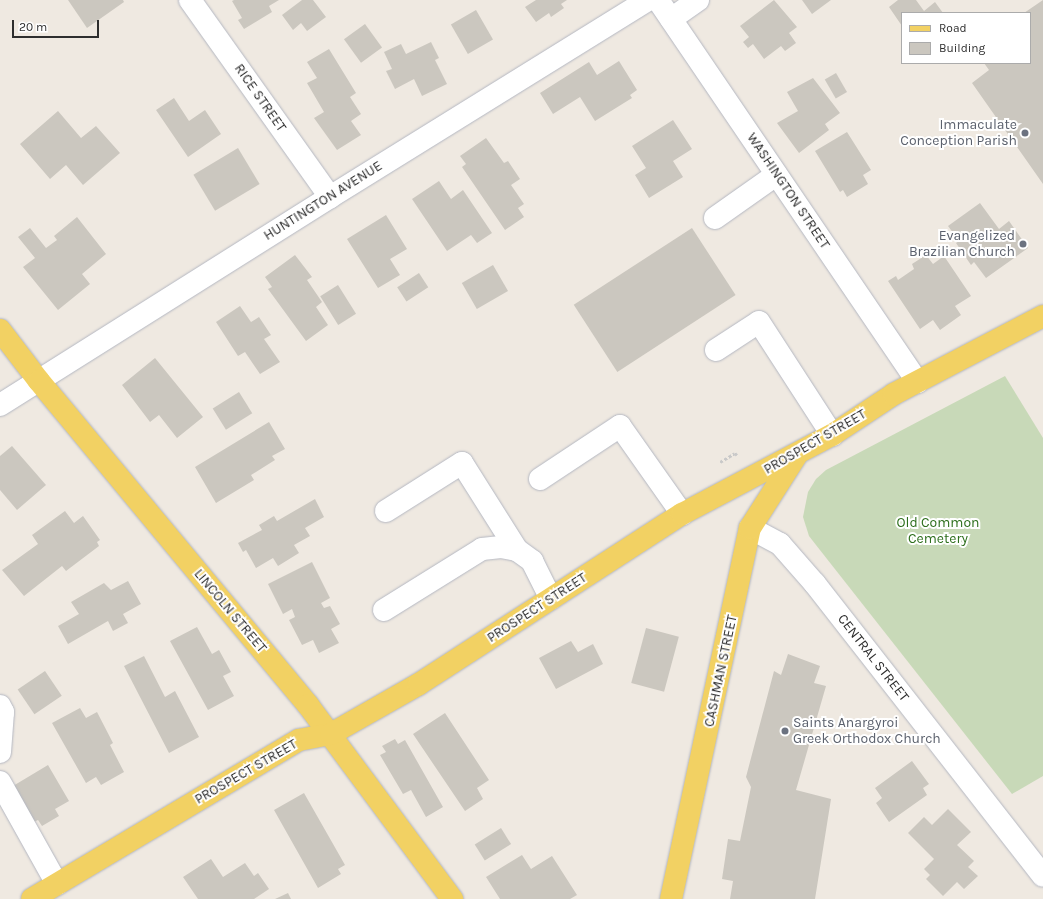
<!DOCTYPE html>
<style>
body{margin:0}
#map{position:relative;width:1043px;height:899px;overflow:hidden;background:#efe9e1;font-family:Karla,sans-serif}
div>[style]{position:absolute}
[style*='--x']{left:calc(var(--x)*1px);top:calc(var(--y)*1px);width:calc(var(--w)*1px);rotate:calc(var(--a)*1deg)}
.cemetery>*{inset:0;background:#c8d9b8}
.building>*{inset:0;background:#cbc7bf;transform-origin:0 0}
.path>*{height:2.5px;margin-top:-1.25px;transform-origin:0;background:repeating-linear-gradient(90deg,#c9c9c9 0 3px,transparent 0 5px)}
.roads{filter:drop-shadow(0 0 1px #b4b7c1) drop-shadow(0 0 1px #b4b7c1)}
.minor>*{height:22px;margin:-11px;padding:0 11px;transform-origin:11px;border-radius:11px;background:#fff}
.major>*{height:22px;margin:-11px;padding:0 11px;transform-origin:11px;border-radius:11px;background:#f2d163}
.dots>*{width:11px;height:11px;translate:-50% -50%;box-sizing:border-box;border:2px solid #fff;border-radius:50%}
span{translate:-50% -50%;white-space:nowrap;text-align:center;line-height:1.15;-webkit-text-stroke:4px #fff;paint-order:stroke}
.street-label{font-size:14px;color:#2e2e2e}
.worship-label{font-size:14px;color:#5b616d}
.right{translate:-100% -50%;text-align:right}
.left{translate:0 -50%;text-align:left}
.park-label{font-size:14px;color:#2c6e1b}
.legend{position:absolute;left:901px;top:12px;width:130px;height:52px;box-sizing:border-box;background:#fff;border:1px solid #ababab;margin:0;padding:5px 7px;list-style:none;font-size:12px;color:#2e2e2e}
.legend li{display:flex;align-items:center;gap:8px;height:20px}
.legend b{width:20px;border:1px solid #ababab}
.scale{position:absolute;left:12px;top:20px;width:87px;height:18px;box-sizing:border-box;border:2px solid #2e2e2e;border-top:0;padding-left:5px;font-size:12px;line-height:14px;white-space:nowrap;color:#2e2e2e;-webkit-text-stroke:3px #fff;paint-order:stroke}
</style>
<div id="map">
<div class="cemetery">
<div style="clip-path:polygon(1005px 376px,1043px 438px,1043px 776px,1012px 794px,816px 545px,809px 536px,803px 517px,808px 492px,816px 479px,826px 470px)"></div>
</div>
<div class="building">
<div style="clip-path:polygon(68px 0,123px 0,124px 2px,87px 28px)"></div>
<div style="clip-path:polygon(234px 0,279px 0,269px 6px,272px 12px,244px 29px,238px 20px,242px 18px,232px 1px)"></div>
<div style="clip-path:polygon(302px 0,313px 0,326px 17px,307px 31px,301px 23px,293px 30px,282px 15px)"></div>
<div style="clip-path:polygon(536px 0,567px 0,561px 4px,564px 8px,551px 17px,549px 13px,536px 22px,525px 7px)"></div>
<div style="clip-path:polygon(774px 0,797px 27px,789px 33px,796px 43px,785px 51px,781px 46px,764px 59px,753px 44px,748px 48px,743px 42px,749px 37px,740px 26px)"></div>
<div style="clip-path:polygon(802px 0,831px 0,812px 14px)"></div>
<div style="clip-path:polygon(898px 0,916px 0,924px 11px,935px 2px,943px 13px,902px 13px,902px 26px,889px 7px)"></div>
<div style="clip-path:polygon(1043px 0,1043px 184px,972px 83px,989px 70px,984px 63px,1030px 63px,1030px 13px,1024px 13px)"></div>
<div style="left:476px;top:10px;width:34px;height:29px;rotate:60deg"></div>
<div style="left:365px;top:24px;width:29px;height:26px;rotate:54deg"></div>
<div style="clip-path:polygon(431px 42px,439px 58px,435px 60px,447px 84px,422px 96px,414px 79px,395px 89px,386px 71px,392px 69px,384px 52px,401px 44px,406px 54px)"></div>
<div style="clip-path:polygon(329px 49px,356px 93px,350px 97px,361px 114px,351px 121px,361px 135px,337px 150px,314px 118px,324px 112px,307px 83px,317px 78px,307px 62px)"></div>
<div style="clip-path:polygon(619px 61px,637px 90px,630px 95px,632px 98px,595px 121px,580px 97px,553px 114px,540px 93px,589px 62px,597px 75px)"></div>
<div style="left:836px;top:73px;width:22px;height:13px;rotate:60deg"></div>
<div style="clip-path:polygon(813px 78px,840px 113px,825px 124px,829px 130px,799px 153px,777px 123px,798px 111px,787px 92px)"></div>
<div style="clip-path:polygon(174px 98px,189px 121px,205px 110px,221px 134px,188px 157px,156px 110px)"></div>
<div style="clip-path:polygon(58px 111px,81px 138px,96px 126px,120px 153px,83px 185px,66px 165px,50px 179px,20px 144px)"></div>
<div style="clip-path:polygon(673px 120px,692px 149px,673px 161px,683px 177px,649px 198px,635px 175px,646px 168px,632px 146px)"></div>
<div style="clip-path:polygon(847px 132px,871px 170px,863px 175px,868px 184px,847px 197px,843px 190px,840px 192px,815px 151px)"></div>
<div style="clip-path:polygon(486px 138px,504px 163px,508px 161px,520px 179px,511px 185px,524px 204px,518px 208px,524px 217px,505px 230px,462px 167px,466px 164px,460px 156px)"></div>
<div style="left:238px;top:148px;width:42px;height:52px;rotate:59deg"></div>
<div style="clip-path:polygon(439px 181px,451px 199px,463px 190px,492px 233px,477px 243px,471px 235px,447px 251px,412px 199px)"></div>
<div style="clip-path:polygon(980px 203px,999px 229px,1009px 221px,1028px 248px,986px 278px,974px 262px,971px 265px,956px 243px,959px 241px,948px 226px)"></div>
<div style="clip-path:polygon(386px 215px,407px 249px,390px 259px,400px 275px,378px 288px,347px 239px)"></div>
<div style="clip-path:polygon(77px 217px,106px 254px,82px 274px,90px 284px,58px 310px,23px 267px,35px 258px,18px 237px,30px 228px,46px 248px,57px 240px,54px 236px)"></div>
<div style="left:692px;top:228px;width:80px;height:141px;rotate:57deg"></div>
<div style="clip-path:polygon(295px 255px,312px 277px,307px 280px,322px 302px,316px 307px,328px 325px,306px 341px,268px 289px,272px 287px,265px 277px)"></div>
<div style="clip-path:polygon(926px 255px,933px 264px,944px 256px,971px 296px,955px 306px,961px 315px,940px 330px,933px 320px,920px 329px,888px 281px,896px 276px,898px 280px,914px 269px,912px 264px)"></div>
<div style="left:493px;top:265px;width:30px;height:36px;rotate:60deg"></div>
<div style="left:419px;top:273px;width:17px;height:26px;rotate:57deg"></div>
<div style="left:338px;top:285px;width:34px;height:21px;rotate:58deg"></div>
<div style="clip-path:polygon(240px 306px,251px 322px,259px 317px,271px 335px,264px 339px,280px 362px,260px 374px,245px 352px,238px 356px,216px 322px)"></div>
<div style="clip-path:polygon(155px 358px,203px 417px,177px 438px,159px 415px,150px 422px,122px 385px)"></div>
<div style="left:239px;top:392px;width:25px;height:31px;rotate:58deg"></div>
<div style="clip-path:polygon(269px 422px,285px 449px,272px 456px,275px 460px,251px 475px,254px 480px,216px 503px,195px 467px)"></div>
<div style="clip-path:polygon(12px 446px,46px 485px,17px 510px,0 490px,0 456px)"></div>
<div style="clip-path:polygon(315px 499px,324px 517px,305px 528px,310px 536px,294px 545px,299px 553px,278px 566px,273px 558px,256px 568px,246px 550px,243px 552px,238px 543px,262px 530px,259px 525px,274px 516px,277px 521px)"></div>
<div style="clip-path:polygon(65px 511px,74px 523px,83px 516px,100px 540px,97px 542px,99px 546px,66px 571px,62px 566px,24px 596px,2px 570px,38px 544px,32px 535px)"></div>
<div style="clip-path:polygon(312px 562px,330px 598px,321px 603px,324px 608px,330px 606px,340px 624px,331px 629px,339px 643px,319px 653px,313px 640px,302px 645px,289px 620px,295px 617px,292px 609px,283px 614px,268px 584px)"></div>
<div style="clip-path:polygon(128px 581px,141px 604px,123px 614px,128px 623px,113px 631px,108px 621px,68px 644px,58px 626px,79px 614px,71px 602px,104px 583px,111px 590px)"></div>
<div style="clip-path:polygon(197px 627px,212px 654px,219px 650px,231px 672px,223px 676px,234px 696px,208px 710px,170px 641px)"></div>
<div style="left:646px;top:628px;width:34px;height:57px;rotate:15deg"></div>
<div style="clip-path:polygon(571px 641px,578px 652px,593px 644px,603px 664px,556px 689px,539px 658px)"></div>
<div style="clip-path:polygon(788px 654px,820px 666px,814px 683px,826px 686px,796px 790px,831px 799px,815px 899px,730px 899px,733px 881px,722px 879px,728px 839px,740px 841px,751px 787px,746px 777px,774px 671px,781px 675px)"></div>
<div style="clip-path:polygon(144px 656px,165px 697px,175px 691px,199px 737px,169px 753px,124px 666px)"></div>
<div style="left:45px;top:671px;width:30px;height:33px;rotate:56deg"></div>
<div style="clip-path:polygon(80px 708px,86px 718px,97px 712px,113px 743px,110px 745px,124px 772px,101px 785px,96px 777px,86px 783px,52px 723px)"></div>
<div style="clip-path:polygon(445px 713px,489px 780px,477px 788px,483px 799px,465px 811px,413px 734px)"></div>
<div style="clip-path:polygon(395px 739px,398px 744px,405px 740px,443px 807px,426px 817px,411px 790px,403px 794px,380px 755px,386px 752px,382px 746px)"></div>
<div style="clip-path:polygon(912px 761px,929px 784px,923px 788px,927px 795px,889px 822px,876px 803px,882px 798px,875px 788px)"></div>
<div style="clip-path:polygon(48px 765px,69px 801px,55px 809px,59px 816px,42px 826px,38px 820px,34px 822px,13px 786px)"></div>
<div style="clip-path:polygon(304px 793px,345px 865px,338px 869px,341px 874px,318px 888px,274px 810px)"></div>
<div style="clip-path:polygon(948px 809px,971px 832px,957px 845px,974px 861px,968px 867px,978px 876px,964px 889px,957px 882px,943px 896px,926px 879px,930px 875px,924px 869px,934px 859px,908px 833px,924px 817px,932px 825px)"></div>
<div style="left:501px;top:828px;width:19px;height:31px;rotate:58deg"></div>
<div style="clip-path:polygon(522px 855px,531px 869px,552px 856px,577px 895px,570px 899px,500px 899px,486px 877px)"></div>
<div style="clip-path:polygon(211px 859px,223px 877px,245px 863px,254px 876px,258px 873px,269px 889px,254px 899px,198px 899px,183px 877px)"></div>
<div style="clip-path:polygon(288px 893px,291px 899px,275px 899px)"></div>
</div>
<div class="path">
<div style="--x:720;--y:462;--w:17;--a:-31"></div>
<div style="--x:735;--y:453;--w:3;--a:45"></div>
</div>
<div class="roads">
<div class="minor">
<div style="--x:190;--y:0;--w:242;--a:54.6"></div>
<div style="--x:658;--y:0;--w:462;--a:55.8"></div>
<div style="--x:671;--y:19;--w:33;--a:-35"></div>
<div style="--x:715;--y:218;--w:75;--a:-35.2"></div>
<div style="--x:716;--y:350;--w:51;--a:-33.1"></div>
<div style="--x:759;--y:322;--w:135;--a:57.1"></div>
<div style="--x:0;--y:405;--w:390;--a:-32.2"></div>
<div style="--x:330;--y:197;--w:374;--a:-31.8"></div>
<div style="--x:540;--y:479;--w:96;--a:-33.5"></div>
<div style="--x:620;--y:426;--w:108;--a:54.8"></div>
<div style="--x:386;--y:511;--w:90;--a:-32.3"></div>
<div style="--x:462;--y:463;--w:103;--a:57.7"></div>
<div style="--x:750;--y:528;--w:34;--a:28"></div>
<div style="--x:780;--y:544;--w:53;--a:48.8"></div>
<div style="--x:815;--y:584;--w:370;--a:52"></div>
<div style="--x:384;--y:610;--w:115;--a:-31.9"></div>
<div style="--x:482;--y:549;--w:19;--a:-6"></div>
<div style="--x:501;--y:547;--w:16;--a:11"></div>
<div style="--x:517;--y:550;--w:19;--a:36"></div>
<div style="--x:532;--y:561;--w:42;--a:63.4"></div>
<div style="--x:0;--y:706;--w:7;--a:63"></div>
<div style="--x:3;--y:712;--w:40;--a:94.3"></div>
<div style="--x:0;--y:782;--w:117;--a:60.8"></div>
</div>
<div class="major">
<div style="--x:0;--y:330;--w:64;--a:52.6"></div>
<div style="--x:39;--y:381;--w:421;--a:50.3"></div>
<div style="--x:308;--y:705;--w:242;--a:53.4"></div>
<div style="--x:32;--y:899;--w:311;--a:-30.8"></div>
<div style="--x:299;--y:740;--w:33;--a:-11"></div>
<div style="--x:331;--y:734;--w:101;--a:-29.6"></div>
<div style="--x:419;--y:684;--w:313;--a:-32.9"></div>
<div style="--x:682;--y:514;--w:170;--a:-27.8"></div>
<div style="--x:832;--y:435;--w:74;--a:-33.5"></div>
<div style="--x:894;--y:394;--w:168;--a:-27.6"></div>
<div style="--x:671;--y:899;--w:379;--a:-78"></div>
<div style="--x:750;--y:528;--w:85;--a:-57.4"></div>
</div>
</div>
<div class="dots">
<div style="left:1025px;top:133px;background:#6b7280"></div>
<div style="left:1023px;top:244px;background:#6b7280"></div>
<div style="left:785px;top:731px;background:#6b7280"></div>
</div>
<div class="street-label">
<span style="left:260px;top:98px;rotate:55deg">RICE STREET</span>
<span style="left:788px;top:191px;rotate:56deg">WASHINGTON STREET</span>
<span style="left:323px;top:201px;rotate:-32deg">HUNTINGTON AVENUE</span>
<span style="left:815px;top:442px;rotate:-30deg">PROSPECT STREET</span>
<span style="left:537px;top:608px;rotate:-33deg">PROSPECT STREET</span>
<span style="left:230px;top:611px;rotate:50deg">LINCOLN STREET</span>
<span style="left:873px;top:658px;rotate:52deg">CENTRAL STREET</span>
<span style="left:721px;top:671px;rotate:-78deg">CASHMAN STREET</span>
<span style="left:246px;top:772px;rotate:-30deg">PROSPECT STREET</span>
</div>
<div class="worship-label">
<span class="right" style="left:1017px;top:133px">Immaculate<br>Conception Parish</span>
<span class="right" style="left:1015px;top:244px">Evangelized<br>Brazilian Church</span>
<span class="left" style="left:793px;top:731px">Saints Anargyroi<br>Greek Orthodox Church</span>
</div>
<div class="park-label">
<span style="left:938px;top:531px">Old Common<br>Cemetery</span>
</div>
<ul class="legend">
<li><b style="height:5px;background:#f2d163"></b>Road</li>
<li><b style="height:11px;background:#cbc7bf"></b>Building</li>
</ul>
<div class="scale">20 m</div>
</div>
